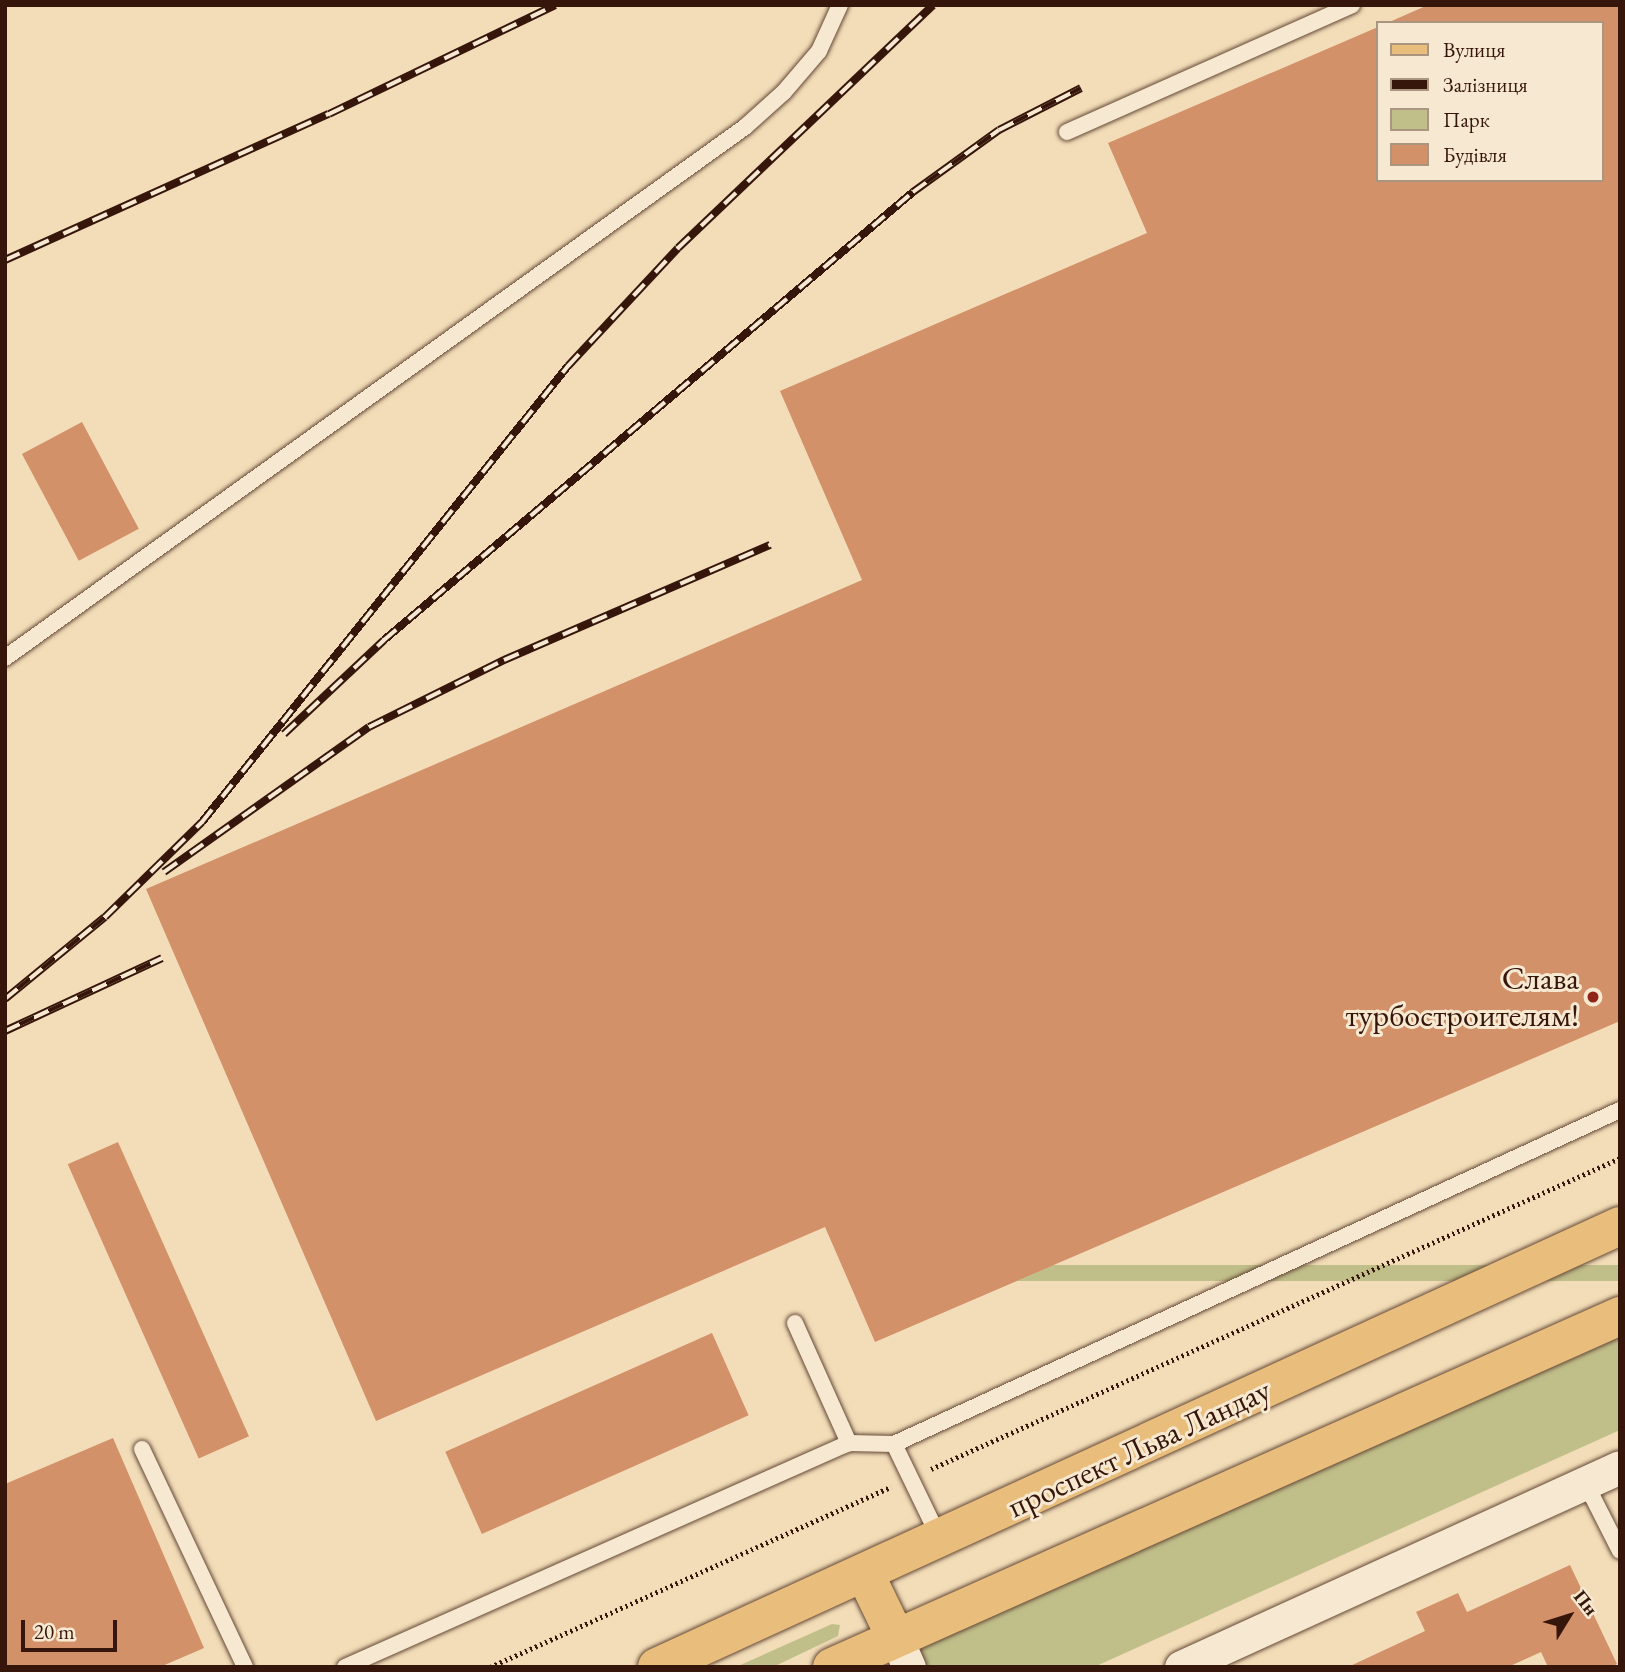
<!DOCTYPE html>
<meta charset="utf-8">
<style>
body{margin:0}
#map{position:relative;width:1625px;height:1672px;overflow:hidden;background:#f2ddb8;font-family:"EB Garamond",serif}
div>[style]{position:absolute}
[style*='--x']{left:calc(var(--x)*1px);top:calc(var(--y)*1px);width:calc(var(--w)*1px);rotate:calc(var(--a)*1deg)}
.green>*{inset:0;background:#c0bf8a;transform-origin:0 0}
.building>*{inset:0;background:#d3916a;transform-origin:0 0}
.path>*{height:4.5px;margin-top:-2.25px;transform-origin:0;background:repeating-linear-gradient(90deg,#36160a 0 2px,transparent 0 5.5px)}
.roads{filter:drop-shadow(0 0 2px #654836) drop-shadow(0 0 2px #654836)}
.lane>*{height:16px;margin:-8px;padding:0 8px;transform-origin:8px;border-radius:8px;background:#f7e9d1}
.street>*{height:33px;margin:-16.5px;padding:0 16.5px;transform-origin:16.5px;border-radius:16.5px;background:#f7e9d1}
.primary>*{height:38px;margin:-19px;padding:0 19px;transform-origin:19px;border-radius:19px;background:#e9be7c}
.rail>*{height:8px;margin-top:-4px;transform-origin:0;background:repeating-linear-gradient(90deg,#f7e9d1 0 16px,#36160a 0 32px);box-sizing:border-box;border-block:2px solid #36160a}
.dots>*{width:19px;height:19px;translate:-50% -50%;box-sizing:border-box;border:4px solid #f7e9d1;border-radius:50%}
span{translate:-50% -50%;white-space:nowrap;text-align:center;line-height:1.15;-webkit-text-stroke:6px #f7e9d1;paint-order:stroke}
.poi-label{font-size:32px;color:#36160a}
.right{translate:-100% -50%;text-align:right}
.street-label{font-size:32px;color:#36160a}
.frame{position:absolute;inset:0;border:7px solid #36160a;pointer-events:none}
.legend{position:absolute;left:1376px;top:21px;width:228px;height:161px;box-sizing:border-box;background:#f7e9d1;border:2px solid #aa9581;margin:0;padding:9px 12px;list-style:none;font-size:21px;color:#36160a}
.legend li{display:flex;align-items:center;gap:14px;height:35px}
.legend b{width:35px;border:2px solid #aa9581}
.north{position:absolute;left:1534px;top:1581px;width:70px;height:70px;-webkit-text-stroke:5px #f7e9d1;paint-order:stroke;rotate:52deg;font-size:19px;font-weight:700;line-height:28px;text-align:center;color:#36160a}
.north::after{content:'';display:block;margin:auto;width:24px;height:32px;background:#36160a;clip-path:polygon(50% 0,100% 100%,50% 72%,0 100%)}
.scale{position:absolute;left:21px;top:1620px;width:96px;height:32px;box-sizing:border-box;border:4px solid #36160a;border-top:0;padding-left:9px;font-size:21px;line-height:24px;white-space:nowrap;color:#36160a;-webkit-text-stroke:5px #f7e9d1;paint-order:stroke}
</style>
<div id="map">
<div class="green">
<div style="left:1620px;top:1265px;width:16px;height:700px;rotate:90deg"></div>
<div style="clip-path:polygon(1620px 1336px,1620px 1430px,1094px 1667px,926px 1667px,915px 1644px)"></div>
<div style="clip-path:polygon(832px 1624px,840px 1625px,838px 1636px,773px 1667px,736px 1667px)"></div>
</div>
<div class="building">
<div style="clip-path:polygon(1428px 5px,1620px 5px,1620px 1021px,875px 1342px,825px 1227px,376px 1421px,146px 889px,862px 580px,780px 391px,1147px 233px,1108px 143px,1378px 27px,1378px 180px,1602px 180px,1602px 23px,1387px 23px)"></div>
<div style="left:82px;top:422px;width:121px;height:68px;rotate:62deg"></div>
<div style="left:118px;top:1142px;width:322px;height:55px;rotate:66deg"></div>
<div style="left:712px;top:1333px;width:90px;height:292px;rotate:66deg"></div>
<div style="clip-path:polygon(113px 1438px,204px 1648px,160px 1667px,5px 1667px,5px 1484px)"></div>
<div style="clip-path:polygon(1570px 1565px,1617px 1664px,1611px 1667px,1548px 1667px,1541px 1652px,1508px 1667px,1348px 1667px,1425px 1631px,1416px 1612px,1458px 1593px,1467px 1612px)"></div>
</div>
<div class="path">
<div style="--x:931;--y:1469;--w:756;--a:-24.29"></div>
<div style="--x:490;--y:1667;--w:440;--a:-24.2"></div>
</div>
<div class="roads">
<div class="lane">
<div style="--x:1067;--y:132;--w:312;--a:-24"></div>
<div style="--x:5;--y:658;--w:911;--a:-35.66"></div>
<div style="--x:745;--y:127;--w:52;--a:-41.9"></div>
<div style="--x:784;--y:92;--w:54;--a:-49.5"></div>
<div style="--x:819;--y:51;--w:51;--a:-65.5"></div>
<div style="--x:795;--y:1323;--w:132;--a:65.8"></div>
<div style="--x:894;--y:1444;--w:106;--a:64.2"></div>
<div style="--x:142;--y:1449;--w:241;--a:64.7"></div>
<div style="--x:1585;--y:1482;--w:77;--a:63.1"></div>
<div style="--x:345;--y:1667;--w:552;--a:-23.96"></div>
<div style="--x:849;--y:1443;--w:45;--a:1.3"></div>
<div style="--x:894;--y:1444;--w:799;--a:-24.71"></div>
</div>
<div class="street">
<div style="--x:896;--y:1638;--w:32;--a:66"></div>
<div style="--x:1181;--y:1667;--w:482;--a:-24.5"></div>
</div>
<div class="primary">
<div style="--x:865;--y:1574;--w:71;--a:64.2"></div>
<div style="--x:657;--y:1667;--w:1059;--a:-24.61"></div>
<div style="--x:832;--y:1667;--w:863;--a:-24.01"></div>
</div>
</div>
<div class="rail">
<div style="--x:5;--y:260;--w:355;--a:-24.3"></div>
<div style="--x:329;--y:114;--w:251;--a:-25.7"></div>
<div style="--x:284;--y:734;--w:137;--a:-43.2"></div>
<div style="--x:384;--y:640;--w:693;--a:-40.26"></div>
<div style="--x:913;--y:192;--w:106;--a:-35.8"></div>
<div style="--x:999;--y:130;--w:92;--a:-27.1"></div>
<div style="--x:164;--y:872;--w:251;--a:-35.3"></div>
<div style="--x:369;--y:727;--w:151;--a:-26.4"></div>
<div style="--x:504;--y:660;--w:290;--a:-23.4"></div>
<div style="--x:5;--y:999;--w:129;--a:-39.4"></div>
<div style="--x:105;--y:917;--w:136;--a:-44.4"></div>
<div style="--x:202;--y:822;--w:585;--a:-51.25"></div>
<div style="--x:568;--y:366;--w:161;--a:-47"></div>
<div style="--x:678;--y:248;--w:352;--a:-43.6"></div>
<div style="--x:5;--y:1031;--w:173;--a:-24.9"></div>
</div>
<div class="dots">
<div style="left:1593px;top:997px;background:#8f2418"></div>
</div>
<div class="poi-label">
<span class="right" style="left:1579px;top:997px">Слава<br>турбостроителям!</span>
</div>
<div class="street-label">
<span style="left:1139px;top:1448px;rotate:-25deg">проспект Льва Ландау</span>
</div>
<div class="frame"></div>
<ul class="legend">
<li><b style="height:9px;background:#e9be7c"></b>Вулиця</li>
<li><b style="height:9px;background:#36160a"></b>Залізниця</li>
<li><b style="height:19px;background:#c0bf8a"></b>Парк</li>
<li><b style="height:19px;background:#d3916a"></b>Будівля</li>
</ul>
<div class="north">Пн</div>
<div class="scale">20 m</div>
</div>
